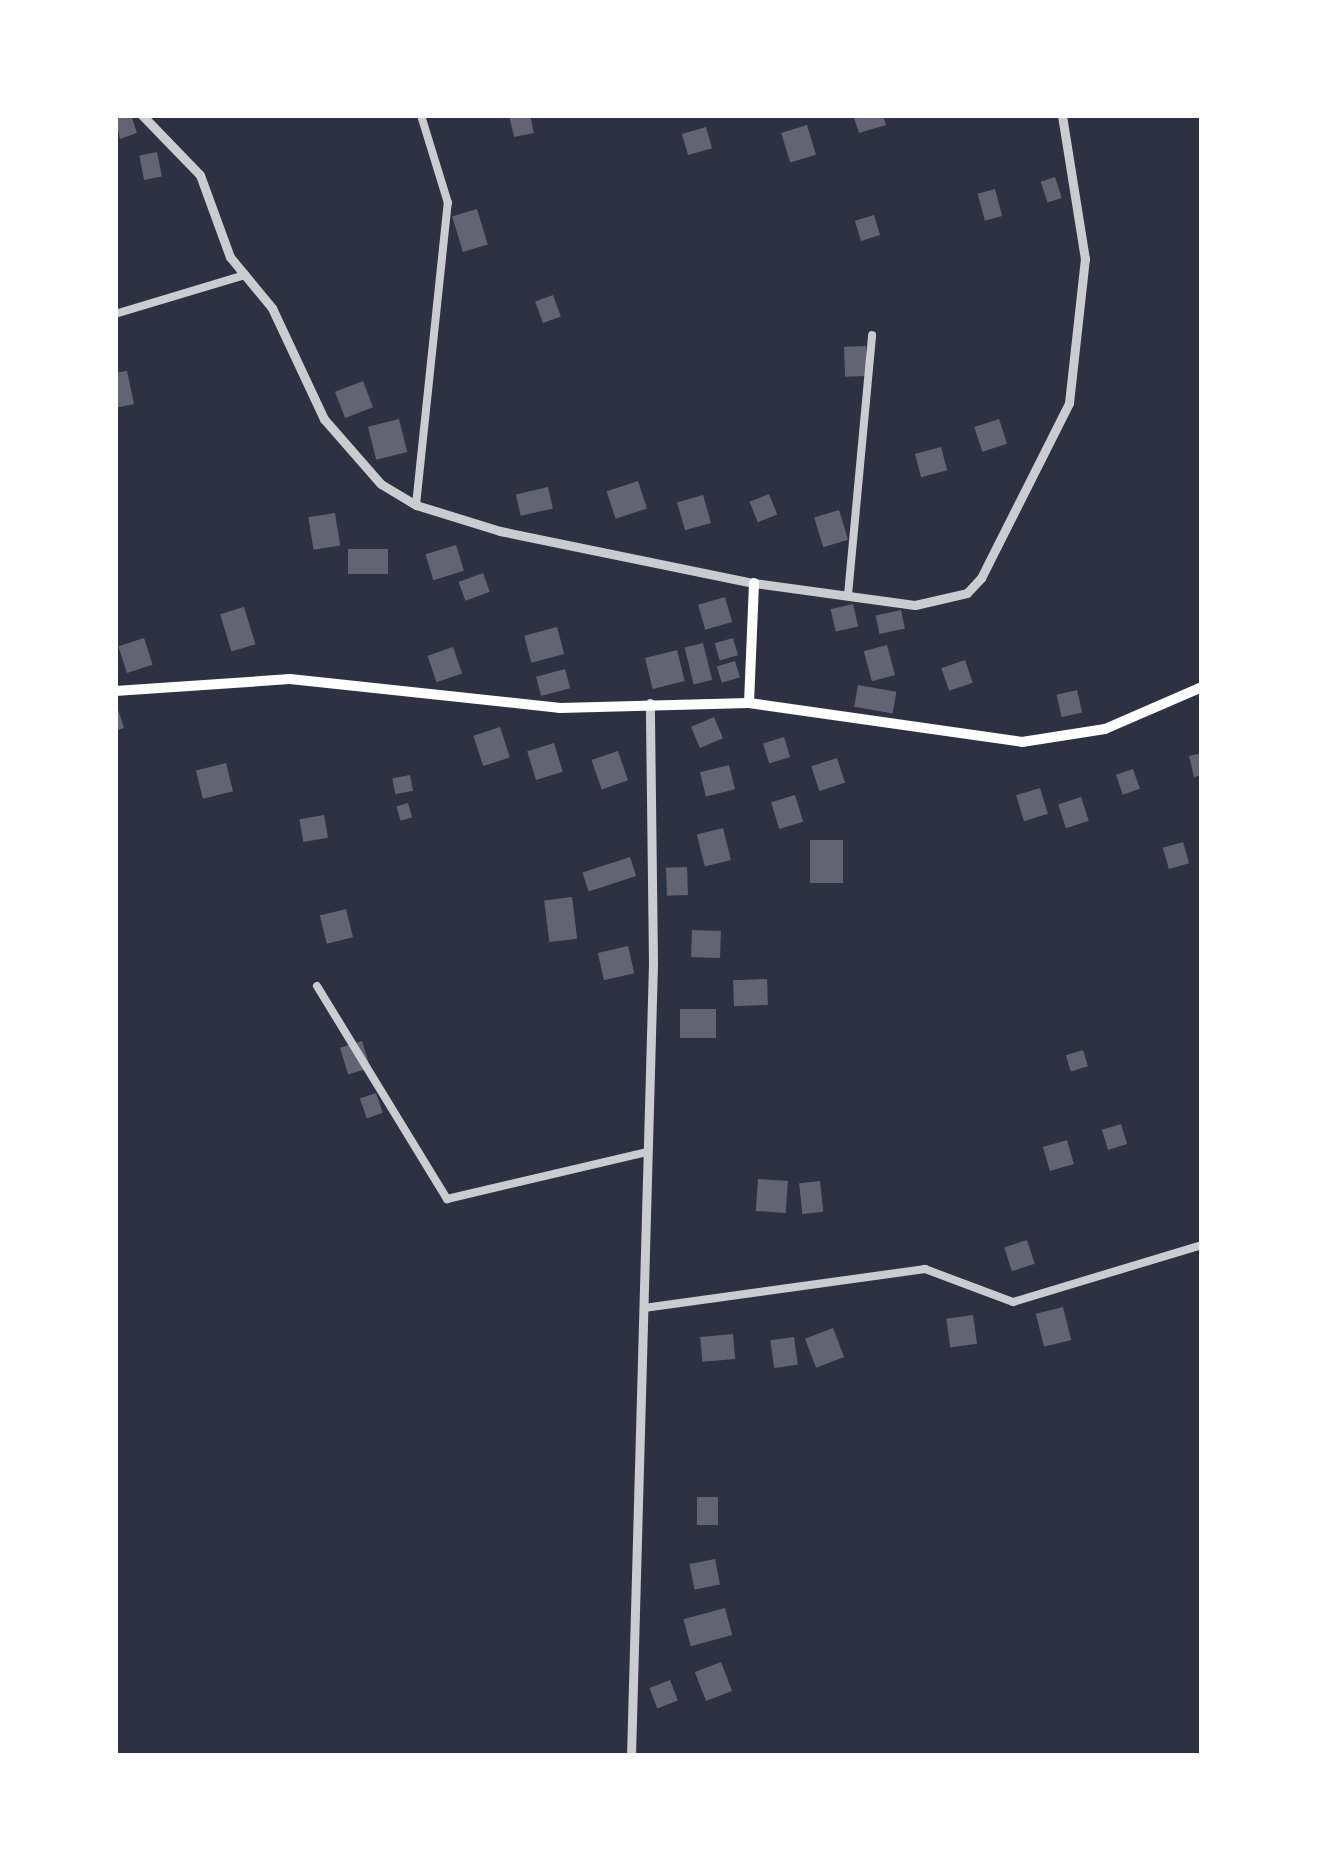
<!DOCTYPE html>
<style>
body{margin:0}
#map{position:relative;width:1317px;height:1871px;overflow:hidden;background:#2d3142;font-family:"Alegreya Sans",sans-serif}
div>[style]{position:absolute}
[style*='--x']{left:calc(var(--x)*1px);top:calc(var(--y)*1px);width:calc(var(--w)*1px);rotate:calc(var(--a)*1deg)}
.building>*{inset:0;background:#626471;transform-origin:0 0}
.minor>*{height:8px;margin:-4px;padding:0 4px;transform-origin:4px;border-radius:4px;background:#caccd0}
.tertiary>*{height:9px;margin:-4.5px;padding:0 4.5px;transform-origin:4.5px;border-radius:4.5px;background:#caccd0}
.secondary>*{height:10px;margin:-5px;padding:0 5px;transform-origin:5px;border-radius:5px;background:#fff}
span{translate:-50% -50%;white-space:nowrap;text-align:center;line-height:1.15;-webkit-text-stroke:8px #fff;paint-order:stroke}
.frame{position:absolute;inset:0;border:118px solid #fff;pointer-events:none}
</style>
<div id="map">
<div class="building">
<div style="clip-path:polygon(131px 115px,137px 133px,120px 139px,115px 117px)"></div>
<div style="clip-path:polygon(509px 115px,530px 115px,534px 133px,514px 137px)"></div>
<div style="clip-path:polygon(853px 115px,883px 115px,886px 125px,859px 133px)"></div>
<div style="left:807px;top:125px;width:31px;height:27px;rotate:73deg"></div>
<div style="left:706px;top:127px;width:22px;height:25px;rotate:74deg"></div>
<div style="left:157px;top:152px;width:25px;height:18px;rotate:79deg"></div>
<div style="left:1055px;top:177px;width:22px;height:15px;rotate:72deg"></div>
<div style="left:995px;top:189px;width:28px;height:18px;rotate:75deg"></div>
<div style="left:477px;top:209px;width:37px;height:26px;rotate:73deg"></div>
<div style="left:874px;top:215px;width:21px;height:20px;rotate:73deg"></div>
<div style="left:553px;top:295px;width:23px;height:19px;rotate:70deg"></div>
<div style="left:866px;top:346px;width:30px;height:22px;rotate:88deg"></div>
<div style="clip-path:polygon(127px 371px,134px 404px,115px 408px,115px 373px)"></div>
<div style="left:363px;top:381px;width:28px;height:30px;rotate:69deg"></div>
<div style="left:399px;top:419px;width:34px;height:32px;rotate:76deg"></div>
<div style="left:999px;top:419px;width:26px;height:26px;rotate:72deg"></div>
<div style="left:941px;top:447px;width:24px;height:27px;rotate:75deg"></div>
<div style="left:638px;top:481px;width:29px;height:33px;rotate:72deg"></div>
<div style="left:548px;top:487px;width:22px;height:33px;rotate:77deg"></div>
<div style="left:769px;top:494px;width:22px;height:21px;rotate:68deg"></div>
<div style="left:703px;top:495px;width:29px;height:27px;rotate:74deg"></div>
<div style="left:839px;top:510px;width:31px;height:26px;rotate:73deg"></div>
<div style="left:335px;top:513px;width:33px;height:27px;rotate:81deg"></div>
<div style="left:456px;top:545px;width:27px;height:32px;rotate:73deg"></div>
<div style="left:388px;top:549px;width:25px;height:40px;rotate:90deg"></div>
<div style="left:483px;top:573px;width:20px;height:26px;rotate:70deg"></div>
<div style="left:725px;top:597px;width:26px;height:28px;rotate:74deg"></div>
<div style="left:853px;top:604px;width:23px;height:23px;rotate:77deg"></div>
<div style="left:244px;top:607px;width:39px;height:25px;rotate:73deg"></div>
<div style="left:901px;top:610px;width:19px;height:26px;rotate:78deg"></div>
<div style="left:557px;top:627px;width:28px;height:34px;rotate:75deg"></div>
<div style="left:144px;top:638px;width:28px;height:27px;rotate:72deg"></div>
<div style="left:733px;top:638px;width:18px;height:19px;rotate:74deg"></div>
<div style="left:703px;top:643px;width:38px;height:19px;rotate:76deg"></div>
<div style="left:887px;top:645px;width:31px;height:24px;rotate:75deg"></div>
<div style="left:453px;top:647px;width:28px;height:27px;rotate:71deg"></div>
<div style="left:677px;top:650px;width:32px;height:33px;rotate:76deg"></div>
<div style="left:965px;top:660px;width:24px;height:25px;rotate:71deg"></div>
<div style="left:735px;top:661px;width:17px;height:19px;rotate:73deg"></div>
<div style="left:565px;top:669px;width:20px;height:30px;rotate:75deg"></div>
<div style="left:858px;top:685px;width:39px;height:22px;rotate:10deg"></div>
<div style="left:1077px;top:690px;width:23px;height:21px;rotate:77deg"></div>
<div style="clip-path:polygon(118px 709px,124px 728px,115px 731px,115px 710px)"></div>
<div style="left:714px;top:717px;width:23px;height:25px;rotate:67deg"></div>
<div style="left:500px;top:727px;width:32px;height:28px;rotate:72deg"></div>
<div style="left:784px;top:737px;width:21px;height:22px;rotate:73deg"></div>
<div style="left:554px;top:743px;width:30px;height:28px;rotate:73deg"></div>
<div style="left:618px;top:751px;width:31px;height:28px;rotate:71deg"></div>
<div style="clip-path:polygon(1202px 753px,1202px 775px,1194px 777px,1189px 756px)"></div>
<div style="left:837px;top:758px;width:26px;height:27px;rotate:72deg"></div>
<div style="left:226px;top:763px;width:29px;height:31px;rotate:76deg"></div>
<div style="left:729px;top:765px;width:25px;height:30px;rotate:76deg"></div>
<div style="left:1133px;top:769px;width:21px;height:18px;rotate:71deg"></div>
<div style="left:410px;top:775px;width:16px;height:18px;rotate:79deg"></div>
<div style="left:1040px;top:788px;width:27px;height:25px;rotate:73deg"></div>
<div style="left:795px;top:795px;width:28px;height:25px;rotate:73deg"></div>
<div style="left:1081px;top:797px;width:25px;height:24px;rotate:72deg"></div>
<div style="left:408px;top:803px;width:15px;height:12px;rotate:74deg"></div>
<div style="left:324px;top:815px;width:23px;height:25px;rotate:80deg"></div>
<div style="left:723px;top:828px;width:33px;height:27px;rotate:76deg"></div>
<div style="left:810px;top:840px;width:33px;height:43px"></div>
<div style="left:1183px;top:842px;width:22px;height:21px;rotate:74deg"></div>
<div style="left:630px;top:857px;width:20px;height:50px;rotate:72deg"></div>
<div style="left:687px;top:867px;width:28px;height:21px;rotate:88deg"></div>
<div style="left:572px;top:897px;width:42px;height:28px;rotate:83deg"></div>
<div style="left:346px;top:909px;width:29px;height:27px;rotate:76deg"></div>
<div style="left:692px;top:930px;width:29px;height:27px;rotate:2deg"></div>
<div style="left:628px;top:946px;width:28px;height:31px;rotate:77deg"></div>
<div style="left:767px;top:979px;width:26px;height:34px;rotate:88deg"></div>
<div style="left:680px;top:1009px;width:36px;height:29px"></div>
<div style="left:362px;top:1041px;width:28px;height:23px;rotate:73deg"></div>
<div style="left:1083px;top:1050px;width:17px;height:18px;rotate:73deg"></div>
<div style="left:376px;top:1093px;width:21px;height:17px;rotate:71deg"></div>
<div style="left:1121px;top:1124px;width:21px;height:20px;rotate:73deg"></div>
<div style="left:1067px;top:1140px;width:25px;height:25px;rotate:74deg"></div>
<div style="left:758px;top:1179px;width:30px;height:32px;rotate:4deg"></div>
<div style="left:820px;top:1181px;width:31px;height:21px;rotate:84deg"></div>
<div style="left:1027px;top:1240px;width:25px;height:24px;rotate:72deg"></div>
<div style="left:1063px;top:1307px;width:34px;height:28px;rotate:76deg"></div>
<div style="left:973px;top:1315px;width:29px;height:27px;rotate:82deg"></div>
<div style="left:833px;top:1328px;width:31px;height:30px;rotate:69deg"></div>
<div style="left:733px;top:1334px;width:25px;height:33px;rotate:85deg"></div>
<div style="left:794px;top:1337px;width:28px;height:24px;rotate:82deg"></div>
<div style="left:697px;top:1497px;width:21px;height:28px"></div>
<div style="left:715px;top:1559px;width:26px;height:26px;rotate:79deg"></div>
<div style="left:725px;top:1608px;width:28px;height:43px;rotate:75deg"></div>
<div style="left:721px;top:1662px;width:31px;height:28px;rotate:69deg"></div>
<div style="left:670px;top:1680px;width:22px;height:22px;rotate:69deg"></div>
</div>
<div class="minor">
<div style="--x:115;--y:314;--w:136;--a:-16.7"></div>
<div style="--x:416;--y:505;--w:304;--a:-84"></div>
<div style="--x:448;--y:203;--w:92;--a:-107.1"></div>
<div style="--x:848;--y:595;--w:261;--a:-84.7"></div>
<div style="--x:317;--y:986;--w:250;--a:58.6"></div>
<div style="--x:447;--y:1199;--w:206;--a:-13.2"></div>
<div style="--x:644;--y:1308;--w:284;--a:-7.9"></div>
<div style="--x:925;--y:1269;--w:94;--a:20.6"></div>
<div style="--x:1013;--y:1302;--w:197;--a:-16.8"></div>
</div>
<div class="tertiary">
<div style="--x:142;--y:115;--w:83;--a:46"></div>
<div style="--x:200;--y:175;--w:87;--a:69.9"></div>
<div style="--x:230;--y:257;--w:66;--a:50.5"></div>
<div style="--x:272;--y:308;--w:123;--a:64.9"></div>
<div style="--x:324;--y:419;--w:86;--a:48.8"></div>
<div style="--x:381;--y:484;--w:41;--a:31"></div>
<div style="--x:416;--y:505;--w:88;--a:17.2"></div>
<div style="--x:500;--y:531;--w:259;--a:11.6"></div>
<div style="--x:754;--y:583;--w:162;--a:7.8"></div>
<div style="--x:915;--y:605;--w:53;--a:-13"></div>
<div style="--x:967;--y:593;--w:21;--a:-47"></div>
<div style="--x:981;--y:578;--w:196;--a:-63.3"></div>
<div style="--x:1069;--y:403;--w:145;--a:-83.7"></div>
<div style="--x:1085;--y:259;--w:146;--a:-99.1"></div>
<div style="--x:631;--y:1756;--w:793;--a:-88.41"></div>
<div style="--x:653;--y:963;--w:260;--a:-90.7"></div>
</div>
<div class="secondary">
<div style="--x:115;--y:691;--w:175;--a:-3.9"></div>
<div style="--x:290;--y:679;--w:272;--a:6.1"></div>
<div style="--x:560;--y:708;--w:189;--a:-1.5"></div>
<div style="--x:749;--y:703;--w:276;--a:8.1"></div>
<div style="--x:1022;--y:742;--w:84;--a:-8.9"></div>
<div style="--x:1105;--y:729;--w:106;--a:-23.4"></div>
<div style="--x:749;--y:703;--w:120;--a:-87.6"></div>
</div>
<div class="frame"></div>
</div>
